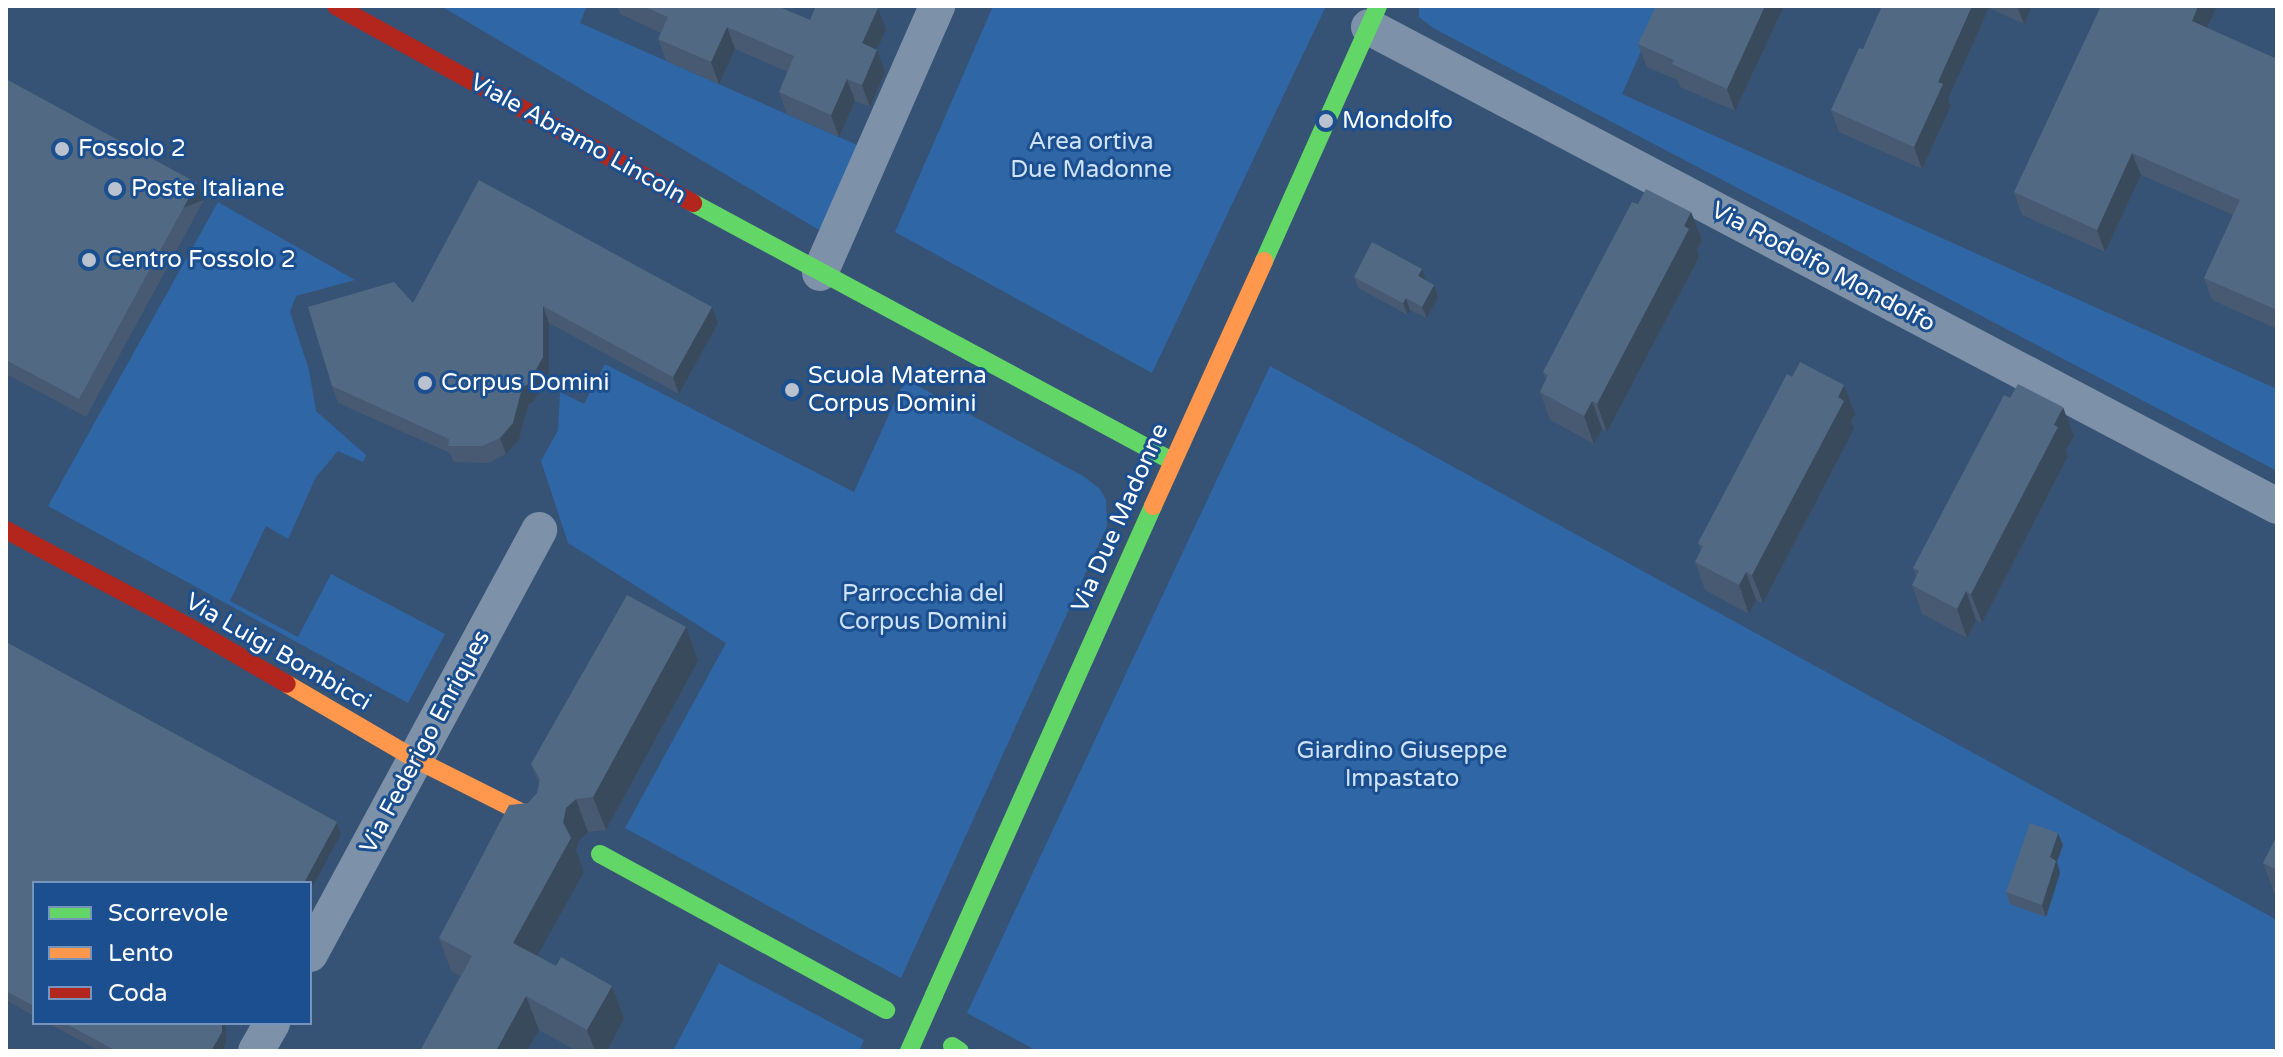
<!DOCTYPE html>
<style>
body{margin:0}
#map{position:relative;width:2283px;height:1057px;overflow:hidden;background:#365274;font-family:"Varela Round",sans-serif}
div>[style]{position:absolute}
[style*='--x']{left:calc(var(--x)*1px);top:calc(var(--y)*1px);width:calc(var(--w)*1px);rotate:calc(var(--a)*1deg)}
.green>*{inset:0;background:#2f66a5}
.street>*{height:36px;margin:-18px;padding:0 18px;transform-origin:18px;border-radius:18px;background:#7d92a8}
.fast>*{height:18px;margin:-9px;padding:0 9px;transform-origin:9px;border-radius:9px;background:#63d668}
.slow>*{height:18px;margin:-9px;padding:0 9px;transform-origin:9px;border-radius:9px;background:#ff974d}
.jam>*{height:18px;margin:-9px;padding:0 9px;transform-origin:9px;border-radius:9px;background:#b3261e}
.fast-bridge>*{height:18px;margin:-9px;padding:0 9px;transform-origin:9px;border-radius:9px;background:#63d668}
.wall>*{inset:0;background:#475a72}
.shaded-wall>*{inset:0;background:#394a5c;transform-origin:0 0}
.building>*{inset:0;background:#526984}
.dots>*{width:22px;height:22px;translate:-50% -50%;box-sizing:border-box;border:4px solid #1b4f8f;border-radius:50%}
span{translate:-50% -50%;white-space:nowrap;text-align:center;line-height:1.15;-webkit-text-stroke:6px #1b4f8f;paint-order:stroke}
.poi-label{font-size:24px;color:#fff}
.left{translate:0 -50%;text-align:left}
.street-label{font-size:24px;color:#fff}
.park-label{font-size:24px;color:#cfe3fa}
.frame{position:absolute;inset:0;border:8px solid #fff;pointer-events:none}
.legend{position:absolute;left:32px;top:881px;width:280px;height:144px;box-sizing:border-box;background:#1b4f8f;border:2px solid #7695bc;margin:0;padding:10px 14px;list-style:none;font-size:24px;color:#fff}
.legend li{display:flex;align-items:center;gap:16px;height:40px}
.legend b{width:40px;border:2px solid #7695bc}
</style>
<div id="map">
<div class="green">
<div style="clip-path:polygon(441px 6px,587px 6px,580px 23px,873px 152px,836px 240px)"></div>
<div style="clip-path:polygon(993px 6px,1326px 6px,1152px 373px,895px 232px)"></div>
<div style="clip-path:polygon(1419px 6px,1661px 6px,1622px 94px,2277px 389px,2277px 471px,1433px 28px,1419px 17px)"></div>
<div style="clip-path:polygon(218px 202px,355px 280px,296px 296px,290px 312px,309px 370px,316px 411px,366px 455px,363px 462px,338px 451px,316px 477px,288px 539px,266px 526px,230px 601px,298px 637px,331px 574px,445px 634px,408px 703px,48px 506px)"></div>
<div style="clip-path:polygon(605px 364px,854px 492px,905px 379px,1083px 476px,1100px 489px,1106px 500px,1107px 526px,901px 978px,625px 828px,726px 643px,568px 543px,541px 461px,558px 430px,560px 392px,584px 404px)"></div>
<div style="clip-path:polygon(1270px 366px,2277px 920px,2277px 1051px,1037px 1051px,967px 1013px)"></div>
<div style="clip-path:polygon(719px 963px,864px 1040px,859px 1051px,673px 1051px)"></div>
</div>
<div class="street">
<div style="--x:1369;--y:27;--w:1027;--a:27.81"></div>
<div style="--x:820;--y:273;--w:292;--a:-66.3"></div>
<div style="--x:310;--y:954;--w:482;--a:-61.6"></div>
<div style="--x:256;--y:1051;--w:32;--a:-60"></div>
</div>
<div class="fast">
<div style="--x:693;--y:203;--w:544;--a:28.31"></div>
<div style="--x:1264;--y:261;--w:279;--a:-65.9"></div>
<div style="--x:600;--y:854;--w:326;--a:28.6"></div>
<div style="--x:934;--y:995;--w:536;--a:-65.87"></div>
<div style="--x:952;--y:1046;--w:9;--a:32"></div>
</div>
<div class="slow">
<div style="--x:1153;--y:506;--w:269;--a:-65.6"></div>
<div style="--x:287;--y:684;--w:151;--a:30.3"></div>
<div style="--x:417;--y:760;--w:123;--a:26.6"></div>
</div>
<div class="jam">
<div style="--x:336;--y:6;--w:408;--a:28.9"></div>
<div style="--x:6;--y:530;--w:207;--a:27.9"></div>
<div style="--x:189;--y:627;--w:113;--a:30.2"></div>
</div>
<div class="fast-bridge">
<div style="--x:909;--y:1051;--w:61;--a:-65.9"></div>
</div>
<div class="wall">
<div style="clip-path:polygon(617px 6px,777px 6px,810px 20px,886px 30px,877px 50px,885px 72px,870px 107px,855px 101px,839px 137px,787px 114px,779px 92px,788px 72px,735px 49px,719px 84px,666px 61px,658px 39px,661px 33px,620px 14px)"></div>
<div style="clip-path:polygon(1784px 6px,1735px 111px,1680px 87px,1677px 80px,1647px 67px,1638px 44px)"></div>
<div style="clip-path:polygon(1882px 6px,2032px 6px,2024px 24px,1989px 8px,1948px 99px,1951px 106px,1922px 169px,1839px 132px,1831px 110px,1863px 49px)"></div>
<div style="clip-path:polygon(2101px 6px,2217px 6px,2207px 28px,2277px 59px,2277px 329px,2212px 300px,2204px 278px,2233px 215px,2141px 175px,2105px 252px,2022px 215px,2014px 192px)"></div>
<div style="clip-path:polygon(6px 79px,204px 200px,86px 417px,6px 374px)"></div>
<div style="clip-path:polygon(1691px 212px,1702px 240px,1697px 250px,1699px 257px,1607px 432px,1602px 429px,1594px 444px,1550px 420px,1540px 392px,1546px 379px,1543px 372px)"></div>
<div style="clip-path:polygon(1354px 277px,1426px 281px,1434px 285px,1438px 297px,1427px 318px,1410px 310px,1408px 315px,1358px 288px)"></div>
<div style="clip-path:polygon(413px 303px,712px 307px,718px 323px,679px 394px,549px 323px,549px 373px,534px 401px,528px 405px,519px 440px,506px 454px,488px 463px,454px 462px,450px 453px,338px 403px,332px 386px)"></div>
<div style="clip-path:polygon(1792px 377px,1844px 385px,1855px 414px,1851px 421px,1854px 429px,1763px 603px,1756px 600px,1749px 614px,1705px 590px,1695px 562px,1701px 551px,1698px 543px)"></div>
<div style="clip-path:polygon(2074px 436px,2066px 450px,2068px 456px,1982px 623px,1976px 620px,1967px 638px,1922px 614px,1912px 585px,1916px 576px,1913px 568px)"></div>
<div style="clip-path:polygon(6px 642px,337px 822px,341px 834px,34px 883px,34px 1016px,6px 1000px)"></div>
<div style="clip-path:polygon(698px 661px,606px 830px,588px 832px,579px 841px,576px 851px,584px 872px,537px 955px,556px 966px,612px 986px,624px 1019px,607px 1051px,577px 1051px,539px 1030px,527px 1051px,420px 1051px,460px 976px,451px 971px,439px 938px,528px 803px,537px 793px,539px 784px,531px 764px)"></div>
<div style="clip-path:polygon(2277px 836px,2277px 901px,2263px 863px)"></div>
<div style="clip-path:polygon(2063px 845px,2057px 862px,2060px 873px,2046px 917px,2010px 904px,2006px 892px)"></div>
<div style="clip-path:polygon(48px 1023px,226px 1023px,226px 1044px,222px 1051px,99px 1051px)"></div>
</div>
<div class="shaded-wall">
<div style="clip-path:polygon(1765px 6px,1784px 6px,1735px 111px,1727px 89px)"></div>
<div style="clip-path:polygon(1972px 6px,1988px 6px,1989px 8px,1948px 99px,1951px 106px,1922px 169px,1914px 147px,1938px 82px)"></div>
<div style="clip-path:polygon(2017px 6px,2032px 6px,2024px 24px)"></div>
<div style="clip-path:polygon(2198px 6px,2217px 6px,2200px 43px,2192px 21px)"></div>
<div style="clip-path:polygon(878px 8px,886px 30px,870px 65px,862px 43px)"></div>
<div style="clip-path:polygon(727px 27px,735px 49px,719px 84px,711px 62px)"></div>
<div style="clip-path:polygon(877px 50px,885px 72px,870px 107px,862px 85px)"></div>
<div style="clip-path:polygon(847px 79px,855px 101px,839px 137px,831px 115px)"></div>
<div style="clip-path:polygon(2132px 153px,2141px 175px,2105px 252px,2097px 230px)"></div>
<div style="left:197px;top:183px;width:18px;height:246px;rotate:68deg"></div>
<div style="clip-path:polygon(1691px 212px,1702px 240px,1697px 250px,1699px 257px,1607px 432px,1597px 404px)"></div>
<div style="clip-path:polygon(1422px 269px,1426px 280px,1418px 276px)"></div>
<div style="clip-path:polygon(1434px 285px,1438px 297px,1427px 318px,1422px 307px)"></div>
<div style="clip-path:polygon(1406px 298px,1410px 310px,1408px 315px,1403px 303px)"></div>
<div style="clip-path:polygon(543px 306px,549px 323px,549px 373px,534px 401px,528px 405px,519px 440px,506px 454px,500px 438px)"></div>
<div style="clip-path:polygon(712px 307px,718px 323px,679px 394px,673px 377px)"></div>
<div style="clip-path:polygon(1844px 385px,1855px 414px,1851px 421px,1854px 429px,1763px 603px,1752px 575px)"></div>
<div style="clip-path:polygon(1592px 401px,1602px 429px,1594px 444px,1584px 416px)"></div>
<div style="clip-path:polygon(2063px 407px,2074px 436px,2066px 450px,2068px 456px,1982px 623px,1971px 594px)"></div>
<div style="clip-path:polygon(1746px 572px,1756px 600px,1749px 614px,1739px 585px)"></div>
<div style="clip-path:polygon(1966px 591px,1976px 620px,1967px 638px,1957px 609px)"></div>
<div style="clip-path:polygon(686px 627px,698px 661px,606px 830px,593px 797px)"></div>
<div style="clip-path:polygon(576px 799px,588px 832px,579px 841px,576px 851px,584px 872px,526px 976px,513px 943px,563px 822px,566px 808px)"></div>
<div style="clip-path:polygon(337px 822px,341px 834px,310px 891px,310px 883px,304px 883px)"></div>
<div style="clip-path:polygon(2058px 833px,2063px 845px,2057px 862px,2060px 873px,2046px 917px,2042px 905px,2050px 857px)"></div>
<div style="clip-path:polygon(612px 986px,624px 1019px,607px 1051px,595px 1051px,587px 1030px)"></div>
<div style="clip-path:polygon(526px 996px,539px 1030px,527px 1051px,496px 1051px)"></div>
<div style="clip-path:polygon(222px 1023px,226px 1023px,226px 1044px,222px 1051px,211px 1051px)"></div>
</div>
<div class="building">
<div style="clip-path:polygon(643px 6px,777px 6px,810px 20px,816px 6px,874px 6px,878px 8px,862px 43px,877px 50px,862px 85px,847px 79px,831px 115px,779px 92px,794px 56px,727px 27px,711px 62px,658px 39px,668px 17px)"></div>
<div style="clip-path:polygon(1656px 6px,1765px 6px,1727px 89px,1672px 64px,1674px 60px,1638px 44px)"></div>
<div style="clip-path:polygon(1882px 6px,1972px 6px,1938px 82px,1943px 84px,1914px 147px,1831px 110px,1859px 48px,1863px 49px)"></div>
<div style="clip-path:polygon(2101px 6px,2198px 6px,2192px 21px,2277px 59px,2277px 310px,2204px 278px,2240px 200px,2132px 153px,2097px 230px,2014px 192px)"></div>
<div style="clip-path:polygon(6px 79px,197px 183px,79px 399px,6px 360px)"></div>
<div style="clip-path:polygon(479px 180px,712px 307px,673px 377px,543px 306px,543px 357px,528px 384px,522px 388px,513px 423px,500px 438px,482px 446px,448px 446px,449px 439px,332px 386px,308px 307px,394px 282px,413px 303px)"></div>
<div style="clip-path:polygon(1646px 189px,1691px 212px,1684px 226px,1689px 229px,1597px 404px,1592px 401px,1584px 416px,1540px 392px,1548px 375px,1543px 372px,1632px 202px,1638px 204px)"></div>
<div style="clip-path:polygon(1372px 242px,1422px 269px,1418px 276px,1434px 285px,1422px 307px,1406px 298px,1403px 303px,1354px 277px)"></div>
<div style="clip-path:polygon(1800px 362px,1844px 385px,1838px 397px,1844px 401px,1752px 575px,1746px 572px,1739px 585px,1695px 562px,1703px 546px,1698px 543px,1787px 374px,1792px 377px)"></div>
<div style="clip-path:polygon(2018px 384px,2063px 407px,2054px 425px,2058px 427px,1971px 594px,1966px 591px,1957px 609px,1912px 585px,1919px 571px,1913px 568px,2004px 395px,2010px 398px)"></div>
<div style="clip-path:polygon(627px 595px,686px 627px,593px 797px,576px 799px,566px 808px,563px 822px,571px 838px,513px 943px,556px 966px,561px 957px,612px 986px,587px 1030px,526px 996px,496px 1051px,420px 1051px,472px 956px,439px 938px,509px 805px,528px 803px,537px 793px,540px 779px,531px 764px)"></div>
<div style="clip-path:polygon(6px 642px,337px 822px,304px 883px,34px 883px,34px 1006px,6px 991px)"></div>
<div style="clip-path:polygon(2030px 823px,2058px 833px,2050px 857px,2056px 861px,2042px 905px,2006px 892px)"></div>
<div style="clip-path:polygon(2277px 836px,2277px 870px,2263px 863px)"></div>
<div style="clip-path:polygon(65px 1023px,222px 1023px,222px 1032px,211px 1051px,116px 1051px)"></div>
</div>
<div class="dots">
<div style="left:1326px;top:121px;background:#b9c2ce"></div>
<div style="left:62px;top:149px;background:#b9c2ce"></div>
<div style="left:115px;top:189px;background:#b9c2ce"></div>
<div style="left:89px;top:260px;background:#b9c2ce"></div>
<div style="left:425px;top:383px;background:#b9c2ce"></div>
<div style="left:792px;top:390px;background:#b9c2ce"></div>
</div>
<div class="poi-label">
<span class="left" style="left:1342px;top:121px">Mondolfo</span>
<span class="left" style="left:78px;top:149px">Fossolo 2</span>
<span class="left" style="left:131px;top:189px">Poste Italiane</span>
<span class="left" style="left:105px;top:260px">Centro Fossolo 2</span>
<span class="left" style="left:808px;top:390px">Scuola Materna<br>Corpus Domini</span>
<span class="left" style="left:441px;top:383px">Corpus Domini</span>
</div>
<div class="street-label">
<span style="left:578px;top:139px;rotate:29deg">Viale Abramo Lincoln</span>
<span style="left:1823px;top:267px;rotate:28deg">Via Rodolfo Mondolfo</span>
<span style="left:1120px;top:518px;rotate:-66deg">Via Due Madonne</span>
<span style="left:278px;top:652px;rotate:30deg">Via Luigi Bombicci</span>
<span style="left:425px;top:742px;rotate:-62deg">Via Federigo Enriques</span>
</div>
<div class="park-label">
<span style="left:1091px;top:156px">Area ortiva<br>Due Madonne</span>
<span style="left:923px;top:608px">Parrocchia del<br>Corpus Domini</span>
<span style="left:1402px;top:765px">Giardino Giuseppe<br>Impastato</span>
</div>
<div class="frame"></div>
<ul class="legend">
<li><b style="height:10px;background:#63d668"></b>Scorrevole</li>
<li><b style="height:10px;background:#ff974d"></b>Lento</li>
<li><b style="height:10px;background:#b3261e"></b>Coda</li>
</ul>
</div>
